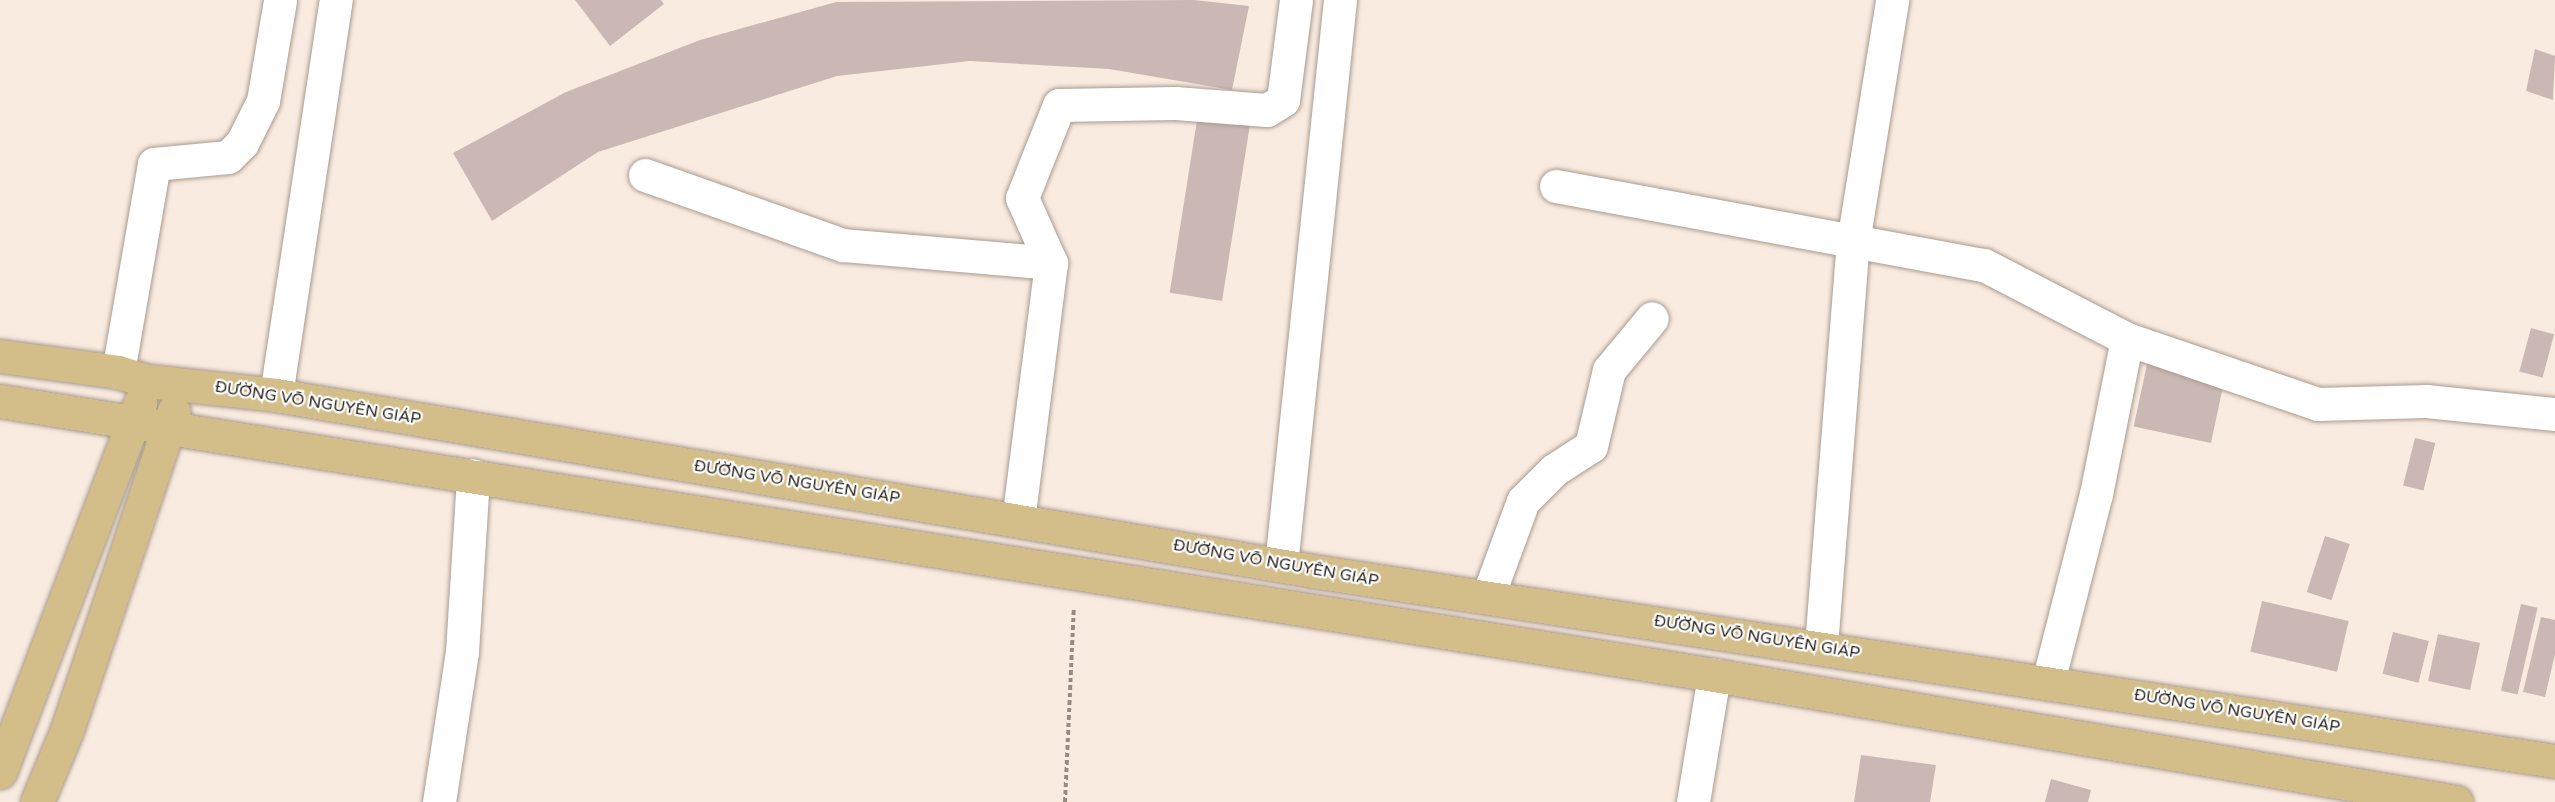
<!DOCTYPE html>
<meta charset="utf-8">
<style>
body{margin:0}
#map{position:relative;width:2555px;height:802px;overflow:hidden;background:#faebe0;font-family:"Varela Round",sans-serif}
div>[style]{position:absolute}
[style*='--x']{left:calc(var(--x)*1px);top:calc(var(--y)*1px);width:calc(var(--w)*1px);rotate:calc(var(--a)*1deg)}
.building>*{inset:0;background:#cbb8b4;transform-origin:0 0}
.path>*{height:4px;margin-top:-2px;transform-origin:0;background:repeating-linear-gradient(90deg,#968b84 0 4.5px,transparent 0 7.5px)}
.roads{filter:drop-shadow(0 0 2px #a89b90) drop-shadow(0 0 2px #a89b90)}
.minor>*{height:33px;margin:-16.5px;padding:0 16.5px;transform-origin:16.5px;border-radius:16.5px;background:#fff}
.major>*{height:33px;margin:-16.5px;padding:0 16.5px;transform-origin:16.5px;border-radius:16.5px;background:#d3be89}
span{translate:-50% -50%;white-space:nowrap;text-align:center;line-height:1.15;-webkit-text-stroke:4.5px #fff;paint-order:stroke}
.street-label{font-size:16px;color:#27221e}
</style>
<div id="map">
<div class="building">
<div style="clip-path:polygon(575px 0,661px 0,664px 4px,610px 46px)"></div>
<div style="clip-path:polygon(1194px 0,1249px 6px,1232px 90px,1109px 69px,970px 61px,837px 76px,598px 152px,492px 221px,453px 153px,566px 92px,700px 40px,836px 2px)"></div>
<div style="clip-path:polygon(2535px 49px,2555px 56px,2553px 100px,2526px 91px)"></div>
<div style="left:1198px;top:114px;width:53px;height:181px;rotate:9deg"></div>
<div style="left:2531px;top:328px;width:24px;height:45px;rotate:15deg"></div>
<div style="left:2147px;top:364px;width:79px;height:64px;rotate:12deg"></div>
<div style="left:2415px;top:438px;width:21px;height:49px;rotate:14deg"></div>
<div style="left:2325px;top:536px;width:26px;height:59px;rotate:18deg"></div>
<div style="left:2262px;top:601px;width:89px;height:52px;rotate:13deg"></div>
<div style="left:2521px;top:604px;width:17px;height:89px;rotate:13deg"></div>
<div style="clip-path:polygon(2541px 617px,2555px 620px,2555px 654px,2545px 697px,2523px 692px)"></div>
<div style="left:2393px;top:632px;width:37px;height:43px;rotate:14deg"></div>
<div style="left:2438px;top:634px;width:43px;height:48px;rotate:12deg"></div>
<div style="clip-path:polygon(1861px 755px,1936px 765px,1930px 802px,1854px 802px)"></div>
<div style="clip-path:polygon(2051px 779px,2091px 790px,2088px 802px,2045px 802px)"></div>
</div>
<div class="path">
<div style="--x:1065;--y:802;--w:195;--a:-87.4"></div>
</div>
<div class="roads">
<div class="minor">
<div style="--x:645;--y:175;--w:210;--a:19.5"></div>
<div style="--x:843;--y:245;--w:209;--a:4.9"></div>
<div style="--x:1051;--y:263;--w:258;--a:97.3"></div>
<div style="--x:1556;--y:186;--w:435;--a:10.5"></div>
<div style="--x:1984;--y:265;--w:161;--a:27.4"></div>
<div style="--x:2127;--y:339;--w:202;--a:18.8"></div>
<div style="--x:2318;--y:404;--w:108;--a:-1.6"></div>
<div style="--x:2426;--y:401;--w:130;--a:5.8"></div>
<div style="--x:1051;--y:263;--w:71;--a:-114"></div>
<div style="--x:1022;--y:198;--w:100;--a:-68.3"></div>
<div style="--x:1059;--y:105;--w:116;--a:-1"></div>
<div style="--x:1175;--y:103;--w:92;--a:4.4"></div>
<div style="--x:1267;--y:110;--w:19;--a:-32"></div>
<div style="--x:1283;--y:100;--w:101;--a:-82.6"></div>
<div style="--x:118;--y:372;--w:211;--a:-80.2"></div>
<div style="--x:154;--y:164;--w:74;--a:-5.4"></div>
<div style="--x:228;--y:157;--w:20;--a:-45"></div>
<div style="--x:242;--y:143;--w:47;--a:-63.4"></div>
<div style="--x:263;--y:101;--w:102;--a:-80.4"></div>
<div style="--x:276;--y:395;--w:400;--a:-81.4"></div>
<div style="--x:1281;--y:565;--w:568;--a:-84.04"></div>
<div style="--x:1488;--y:596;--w:101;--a:-69.8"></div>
<div style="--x:1523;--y:501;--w:44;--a:-45"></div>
<div style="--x:1554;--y:470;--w:44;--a:-33"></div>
<div style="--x:1591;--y:446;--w:78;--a:-76.7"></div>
<div style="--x:1609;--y:370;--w:67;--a:-50.4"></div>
<div style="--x:1821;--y:646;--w:405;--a:-85.5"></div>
<div style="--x:1853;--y:242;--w:245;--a:-80.8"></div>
<div style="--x:2048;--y:682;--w:194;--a:-75.7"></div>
<div style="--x:2096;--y:494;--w:158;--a:-78.7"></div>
<div style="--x:439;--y:802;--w:152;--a:-81.3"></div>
<div style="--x:462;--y:652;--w:177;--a:-86.4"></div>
<div style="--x:1693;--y:802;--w:129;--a:-80.6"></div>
</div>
<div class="major">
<div style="--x:0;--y:356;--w:119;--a:7.7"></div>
<div style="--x:118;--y:372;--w:31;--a:17"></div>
<div style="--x:148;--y:381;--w:129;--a:6.2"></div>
<div style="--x:276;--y:395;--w:1052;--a:9.63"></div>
<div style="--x:1313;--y:571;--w:1256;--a:8.7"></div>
<div style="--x:0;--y:401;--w:1736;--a:9.08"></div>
<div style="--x:1714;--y:675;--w:753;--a:9.71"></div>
<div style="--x:0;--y:772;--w:395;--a:-69.2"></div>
<div style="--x:37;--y:802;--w:78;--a:-67.4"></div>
<div style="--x:67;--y:730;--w:336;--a:-71.5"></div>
</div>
</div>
<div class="street-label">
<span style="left:318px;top:403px;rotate:9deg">ĐƯỜNG VÕ NGUYÊN GIÁP</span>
<span style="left:797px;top:482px;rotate:9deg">ĐƯỜNG VÕ NGUYÊN GIÁP</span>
<span style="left:1276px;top:563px;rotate:10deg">ĐƯỜNG VÕ NGUYÊN GIÁP</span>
<span style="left:1757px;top:637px;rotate:9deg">ĐƯỜNG VÕ NGUYÊN GIÁP</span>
<span style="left:2237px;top:711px;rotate:9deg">ĐƯỜNG VÕ NGUYÊN GIÁP</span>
</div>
</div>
